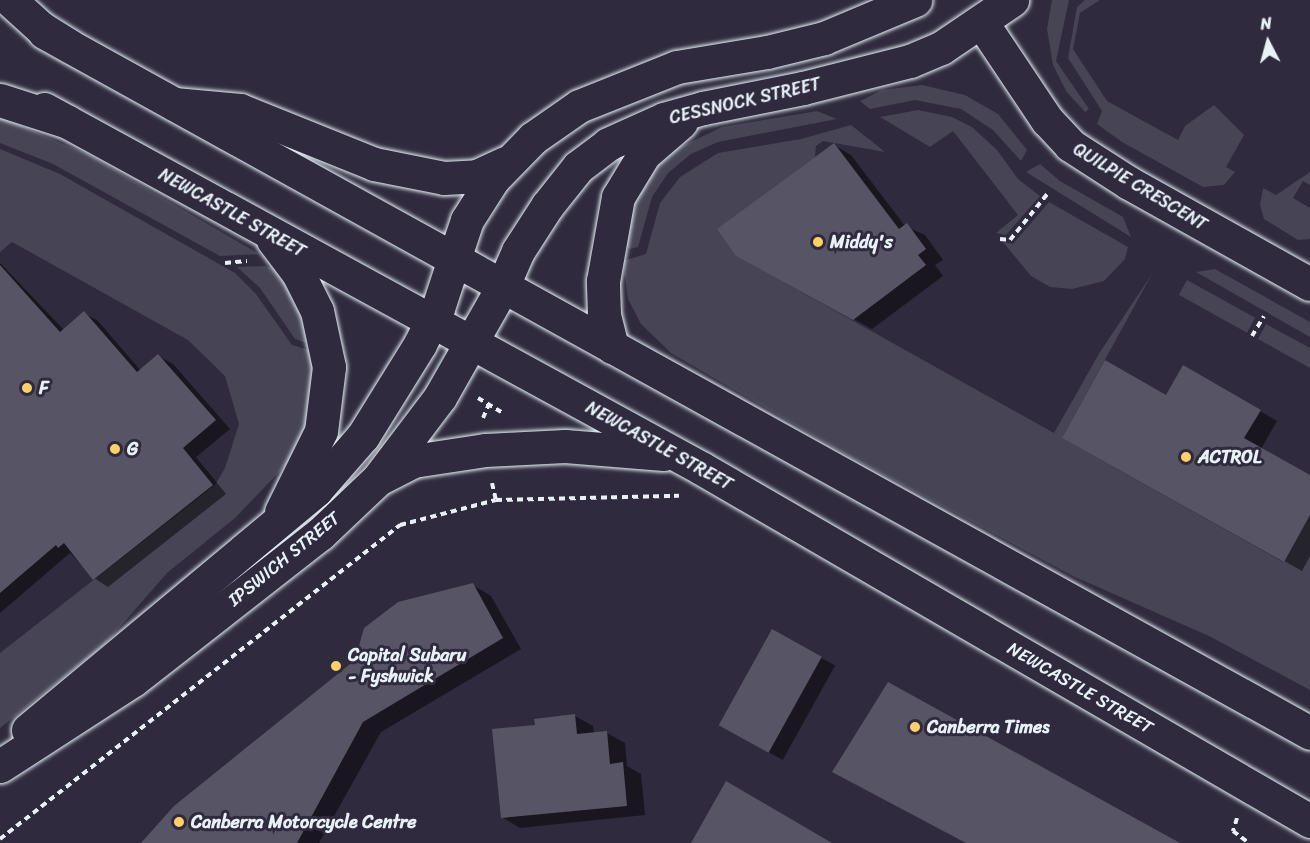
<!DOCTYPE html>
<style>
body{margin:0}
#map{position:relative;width:1310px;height:843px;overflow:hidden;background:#2f2a3d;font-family:Sriracha,sans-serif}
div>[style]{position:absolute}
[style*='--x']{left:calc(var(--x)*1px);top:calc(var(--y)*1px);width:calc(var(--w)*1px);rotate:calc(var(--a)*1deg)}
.green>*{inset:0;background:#464455;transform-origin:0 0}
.shadow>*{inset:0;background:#0007;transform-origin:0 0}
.building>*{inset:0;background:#575565;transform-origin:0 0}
.path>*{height:4px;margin-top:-2px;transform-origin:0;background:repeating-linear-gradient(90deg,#e8f1f8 0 6px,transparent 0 10.5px)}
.roads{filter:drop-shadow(0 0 2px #e8f1f8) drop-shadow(0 0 2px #e8f1f8)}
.street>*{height:33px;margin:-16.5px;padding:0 16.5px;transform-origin:16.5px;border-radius:16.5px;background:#2f2a3d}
.secondary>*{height:33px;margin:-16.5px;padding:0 16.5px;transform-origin:16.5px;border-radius:16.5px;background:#2f2a3d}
.highway>*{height:33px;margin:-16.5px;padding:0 16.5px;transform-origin:16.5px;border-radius:16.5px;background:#2f2a3d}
.dots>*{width:16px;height:16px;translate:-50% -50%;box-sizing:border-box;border:3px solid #2f2a3d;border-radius:50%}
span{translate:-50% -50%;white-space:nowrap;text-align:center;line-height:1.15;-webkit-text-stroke:6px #2f2a3d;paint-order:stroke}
.street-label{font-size:18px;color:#e8f1f8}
.poi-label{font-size:18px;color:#e8f1f8;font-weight:700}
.left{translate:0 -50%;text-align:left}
.north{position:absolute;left:1238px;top:12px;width:60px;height:60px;-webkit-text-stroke:4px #2f2a3d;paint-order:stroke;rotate:354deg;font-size:16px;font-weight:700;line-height:24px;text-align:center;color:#e8f1f8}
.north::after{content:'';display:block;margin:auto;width:21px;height:27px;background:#e8f1f8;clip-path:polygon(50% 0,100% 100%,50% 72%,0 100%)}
</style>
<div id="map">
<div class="green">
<div style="clip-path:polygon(1052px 0,1069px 0,1056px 61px,1089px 109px,1085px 112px,1066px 91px,1053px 65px,1047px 29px)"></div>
<div style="clip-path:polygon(1085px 0,1100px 0,1080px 13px,1073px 49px,1107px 101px,1178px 140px,1185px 126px,1214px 105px,1244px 135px,1226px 167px,1235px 172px,1224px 185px,1203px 187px,1122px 142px,1097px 124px,1102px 111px,1068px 58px,1077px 7px)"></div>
<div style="clip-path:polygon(922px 85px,965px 95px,998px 114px,1027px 150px,1021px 161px,993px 130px,961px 109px,915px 100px,870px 109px,860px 101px,882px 90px)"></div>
<div style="clip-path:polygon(918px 110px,952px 117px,972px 127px,997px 150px,1018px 179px,1040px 196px,1006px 235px,996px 233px,1018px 215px,953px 131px,930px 147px,880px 117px)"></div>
<div style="clip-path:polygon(817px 111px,837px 119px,718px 142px,691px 154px,668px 173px,652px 197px,638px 247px,630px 249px,624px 244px,637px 197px,654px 169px,672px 151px,722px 127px)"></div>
<div style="clip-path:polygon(0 117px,89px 155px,259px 254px,220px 256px,53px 164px,0 143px)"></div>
<div style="clip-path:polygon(851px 125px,885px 152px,823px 141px,816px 146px,815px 157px,718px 229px,737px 256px,1054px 433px,1100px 352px,1152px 274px,1062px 438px,1283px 562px,1310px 515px,1310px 690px,1209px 636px,1075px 577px,847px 455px,671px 353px,641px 324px,628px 299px,623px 261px,646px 254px,660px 203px,680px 177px,718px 153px,801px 139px)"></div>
<div style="clip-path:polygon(0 149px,60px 174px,235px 273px,256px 294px,292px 345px,315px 352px,314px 404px,296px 452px,285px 466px,235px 518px,167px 573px,106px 643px,0 728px,0 653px,215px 485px,225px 468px,239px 424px,225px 376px,188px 340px,12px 242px,0 252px)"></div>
<div style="clip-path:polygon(1040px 164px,1060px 181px,1123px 217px,1131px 237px,1026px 172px)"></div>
<div style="clip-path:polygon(1310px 172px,1310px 185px,1303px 181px,1293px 198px,1310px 208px,1310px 239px,1298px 240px,1264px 219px,1260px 205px,1263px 188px,1276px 195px)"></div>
<div style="clip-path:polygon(1049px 202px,1128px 247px,1125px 259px,1104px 281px,1072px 289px,1050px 287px,1031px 276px,1003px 242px,1013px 244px)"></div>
<div style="clip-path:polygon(265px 266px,277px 269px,296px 298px,309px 344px,295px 339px,260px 288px,237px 267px)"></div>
<div style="clip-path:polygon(1215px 269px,1310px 322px,1310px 337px,1196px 272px)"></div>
<div style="left:1187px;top:280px;width:78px;height:17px;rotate:29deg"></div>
<div style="clip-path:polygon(1266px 324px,1310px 348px,1310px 368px,1258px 339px)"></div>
</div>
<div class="shadow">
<div style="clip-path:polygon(834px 145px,851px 155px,905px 226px,925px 235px,943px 260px,935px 265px,943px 276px,872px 329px,756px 265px)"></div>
<div style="clip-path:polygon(0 263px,64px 330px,84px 313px,98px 321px,141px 371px,158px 356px,173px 364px,230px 429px,196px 457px,226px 494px,108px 587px,94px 578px,70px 553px,0 613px)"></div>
<div style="clip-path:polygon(1184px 367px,1277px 421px,1261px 449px,1310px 477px,1310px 556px,1302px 571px,1064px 437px,1167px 397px)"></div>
<div style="clip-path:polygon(473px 585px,491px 596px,521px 649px,381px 732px,319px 843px,145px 843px)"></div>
<div style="left:773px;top:631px;width:71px;height:108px;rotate:29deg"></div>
<div style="clip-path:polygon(575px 716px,593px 726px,594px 734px,607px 733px,625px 743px,627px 766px,641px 774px,645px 815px,520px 828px,502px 817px,536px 727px)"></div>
</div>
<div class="building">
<div style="clip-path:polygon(834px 143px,899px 229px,907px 223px,926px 249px,918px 255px,926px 265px,853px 320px,736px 256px,717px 229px)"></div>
<div style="clip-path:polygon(0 265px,60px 332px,84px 311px,137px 372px,158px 354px,216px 420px,183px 448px,213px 485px,93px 580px,64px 543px,58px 548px,56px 545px,0 593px)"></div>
<div style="clip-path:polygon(1105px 360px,1166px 395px,1183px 365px,1261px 410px,1244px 438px,1310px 475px,1310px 515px,1284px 562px,1062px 438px)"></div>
<div style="clip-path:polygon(473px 583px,503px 638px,363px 722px,297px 843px,141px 843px,174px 806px,355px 660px,364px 628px,398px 602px)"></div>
<div style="left:772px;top:629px;width:57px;height:110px;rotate:29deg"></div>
<div style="clip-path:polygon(888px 682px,1180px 843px,966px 843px,832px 772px)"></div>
<div style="clip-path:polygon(575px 714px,577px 734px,607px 731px,610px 764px,623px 762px,627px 806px,501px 818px,492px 729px,535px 725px,534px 719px)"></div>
<div style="clip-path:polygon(726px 781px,832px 843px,691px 843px)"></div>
</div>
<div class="path">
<div style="--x:1000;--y:239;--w:10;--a:6"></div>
<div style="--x:1010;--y:240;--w:60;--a:-51"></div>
<div style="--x:225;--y:263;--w:22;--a:-5"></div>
<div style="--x:1252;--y:336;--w:23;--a:-59"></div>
<div style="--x:478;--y:398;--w:31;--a:31"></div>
<div style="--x:483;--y:418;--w:15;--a:-67"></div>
<div style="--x:492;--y:483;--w:17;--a:77"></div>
<div style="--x:1237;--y:818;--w:14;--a:107"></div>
<div style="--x:1233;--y:831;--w:20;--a:37"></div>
<div style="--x:0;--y:839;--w:509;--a:-38.13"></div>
<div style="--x:400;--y:525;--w:99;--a:-14.6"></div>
<div style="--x:496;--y:500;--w:183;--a:-1.3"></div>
</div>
<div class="roads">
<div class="street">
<div style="--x:982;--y:23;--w:117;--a:56.2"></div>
<div style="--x:1047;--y:120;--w:34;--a:47"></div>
<div style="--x:1070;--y:145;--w:70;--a:32.8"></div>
<div style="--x:1129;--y:183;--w:207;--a:29.2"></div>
<div style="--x:174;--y:104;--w:66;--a:5.2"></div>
<div style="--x:240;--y:110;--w:144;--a:21.9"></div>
<div style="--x:374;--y:164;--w:71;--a:11.3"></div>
<div style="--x:444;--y:178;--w:33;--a:-3"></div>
<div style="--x:477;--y:176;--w:31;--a:-25"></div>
<div style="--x:454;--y:259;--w:41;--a:-71.6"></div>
<div style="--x:467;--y:220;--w:49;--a:-57.6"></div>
<div style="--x:493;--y:179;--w:57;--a:-45.7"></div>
<div style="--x:533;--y:138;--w:56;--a:-34.8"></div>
<div style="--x:579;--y:106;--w:105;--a:-21.7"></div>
<div style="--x:677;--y:67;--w:91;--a:-9.5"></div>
<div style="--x:767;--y:52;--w:59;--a:-13.8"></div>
<div style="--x:824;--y:38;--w:99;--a:-22.7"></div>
<div style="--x:502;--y:288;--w:40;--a:-66.6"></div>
<div style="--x:518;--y:251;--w:54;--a:-57.2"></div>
<div style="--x:547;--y:206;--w:50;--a:-51.5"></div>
<div style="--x:578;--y:167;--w:38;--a:-37"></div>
<div style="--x:608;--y:144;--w:61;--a:-24.1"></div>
<div style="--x:664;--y:119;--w:41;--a:-15.8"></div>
<div style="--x:703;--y:108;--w:102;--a:-11.3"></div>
<div style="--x:803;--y:88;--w:110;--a:-14.2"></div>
<div style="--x:910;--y:61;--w:34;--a:-23"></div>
<div style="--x:941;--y:48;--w:86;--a:-34.1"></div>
<div style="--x:612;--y:347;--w:34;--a:-104"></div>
<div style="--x:604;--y:314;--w:33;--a:-92"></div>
<div style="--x:603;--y:281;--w:85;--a:-79.9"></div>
<div style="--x:618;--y:197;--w:50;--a:-58.8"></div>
<div style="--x:644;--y:154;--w:49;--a:-40.9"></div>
</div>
<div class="secondary">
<div style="--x:44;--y:32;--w:1447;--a:28.97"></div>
<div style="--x:44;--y:109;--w:749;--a:28.65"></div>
<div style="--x:701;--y:468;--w:704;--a:30.1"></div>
<div style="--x:273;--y:240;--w:41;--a:52.9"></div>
<div style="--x:298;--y:273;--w:42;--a:63.4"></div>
<div style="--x:317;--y:311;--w:57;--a:77.9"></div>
<div style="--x:329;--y:367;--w:64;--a:97.1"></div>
<div style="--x:321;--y:431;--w:90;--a:116.3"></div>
<div style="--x:382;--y:477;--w:35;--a:-27"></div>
<div style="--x:413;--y:461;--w:73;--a:-8.7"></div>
<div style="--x:485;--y:450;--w:80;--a:-2.9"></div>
<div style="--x:565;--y:446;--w:99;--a:4.6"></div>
<div style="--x:28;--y:730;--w:375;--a:-39.8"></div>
<div style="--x:316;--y:490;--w:72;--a:-49"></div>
<div style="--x:363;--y:436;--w:108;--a:-58.2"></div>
<div style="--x:420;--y:344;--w:40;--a:-63.4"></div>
<div style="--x:438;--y:308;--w:52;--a:-71.9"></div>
<div style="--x:0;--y:766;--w:158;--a:-32.9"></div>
<div style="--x:133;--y:680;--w:237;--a:-38"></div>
<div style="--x:320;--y:534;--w:80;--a:-43.5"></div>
<div style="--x:378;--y:479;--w:103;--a:-52.9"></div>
<div style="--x:440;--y:397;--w:125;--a:-60.4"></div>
</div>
<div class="highway">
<div style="--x:10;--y:0;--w:42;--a:42.1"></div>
<div style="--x:41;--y:28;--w:34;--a:32"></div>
<div style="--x:0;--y:100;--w:71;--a:17.9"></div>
</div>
</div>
<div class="dots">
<div style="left:818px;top:242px;background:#ffd166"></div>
<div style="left:27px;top:388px;background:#ffd166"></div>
<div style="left:115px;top:449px;background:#ffd166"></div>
<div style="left:1186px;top:457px;background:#ffd166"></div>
<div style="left:336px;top:666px;background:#ffd166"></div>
<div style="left:915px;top:727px;background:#ffd166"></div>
<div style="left:179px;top:822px;background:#ffd166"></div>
</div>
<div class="street-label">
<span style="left:745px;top:101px;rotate:-13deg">CESSNOCK STREET</span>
<span style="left:1140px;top:187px;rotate:31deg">QUILPIE CRESCENT</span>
<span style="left:232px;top:213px;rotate:29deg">NEWCASTLE STREET</span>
<span style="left:659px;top:446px;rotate:29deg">NEWCASTLE STREET</span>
<span style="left:284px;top:559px;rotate:-39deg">IPSWICH STREET</span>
<span style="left:1080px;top:688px;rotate:30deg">NEWCASTLE STREET</span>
</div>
<div class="poi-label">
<span class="left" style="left:830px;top:242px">Middy's</span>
<span class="left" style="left:39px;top:388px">F</span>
<span class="left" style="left:127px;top:449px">G</span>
<span class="left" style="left:1198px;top:457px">ACTROL</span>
<span class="left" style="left:348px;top:666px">Capital Subaru<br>- Fyshwick</span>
<span class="left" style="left:927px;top:727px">Canberra Times</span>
<span class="left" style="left:191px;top:822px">Canberra Motorcycle Centre</span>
</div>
<div class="north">N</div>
</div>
